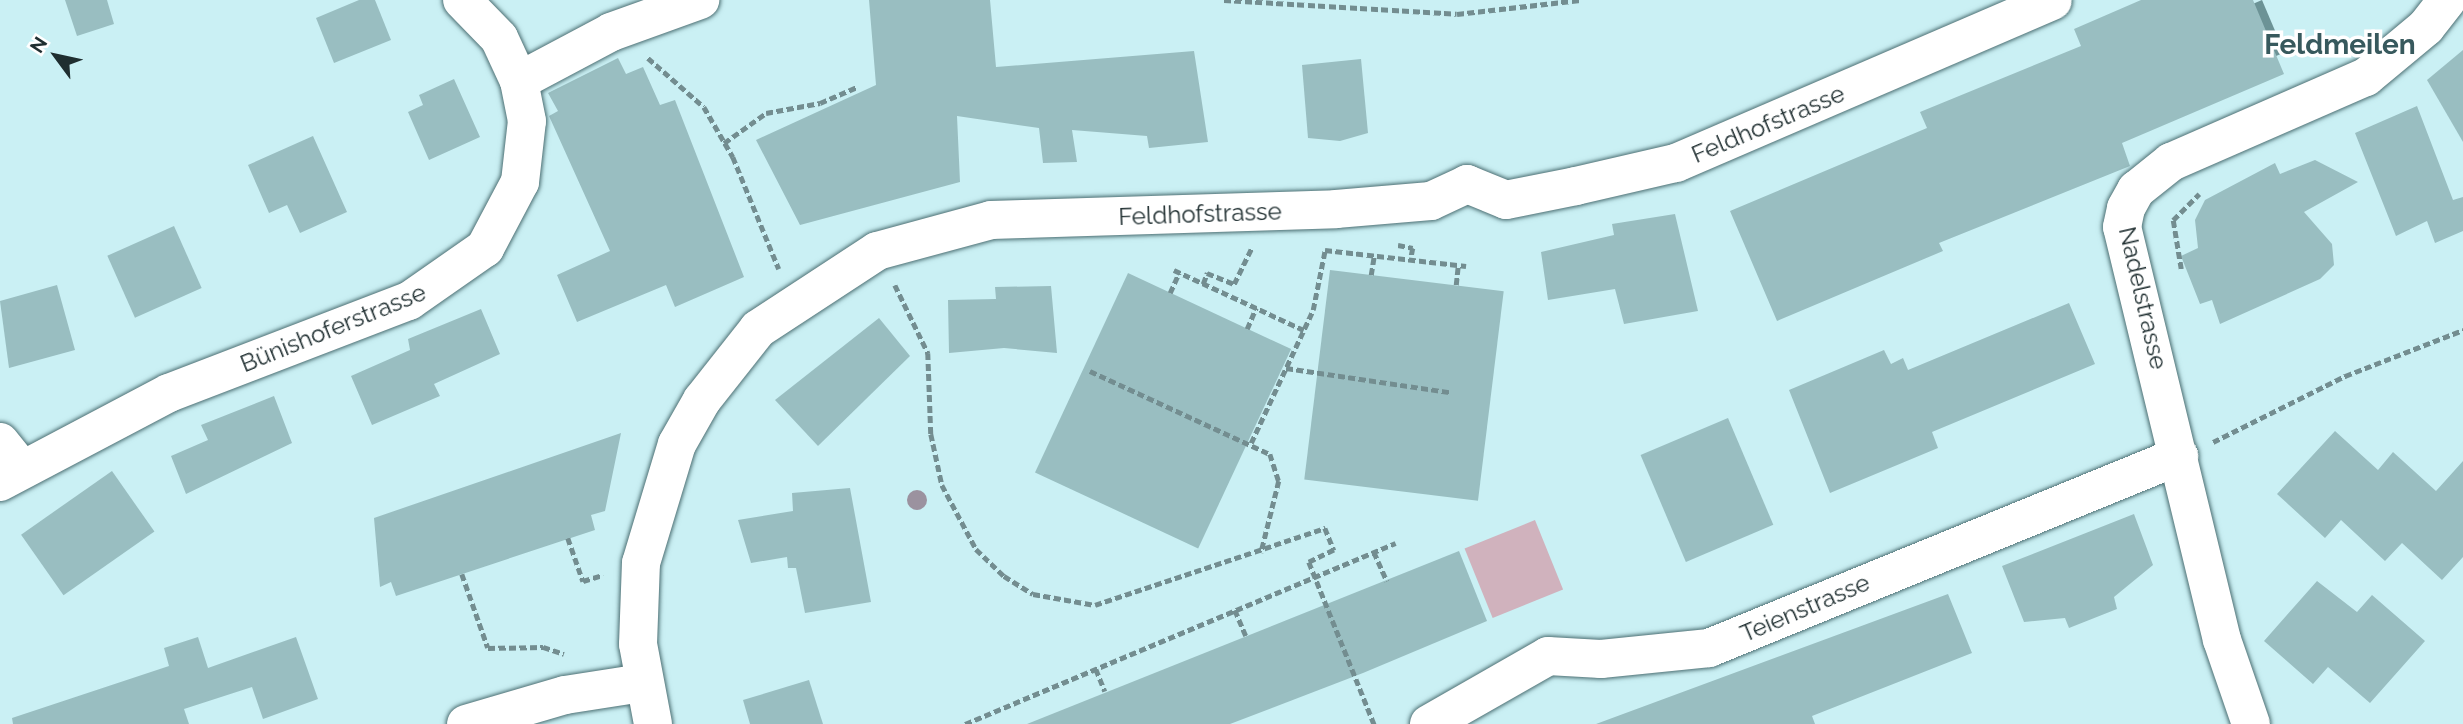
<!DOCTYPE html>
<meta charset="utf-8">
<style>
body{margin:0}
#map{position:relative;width:2463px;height:724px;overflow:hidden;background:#caf0f4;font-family:Raleway,sans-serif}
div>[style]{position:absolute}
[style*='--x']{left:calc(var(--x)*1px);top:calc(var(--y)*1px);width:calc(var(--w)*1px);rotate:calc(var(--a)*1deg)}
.green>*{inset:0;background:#d0b2bd;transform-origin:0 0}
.water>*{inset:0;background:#6c9396;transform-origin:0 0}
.building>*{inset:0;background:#99bec1;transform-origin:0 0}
.path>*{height:4.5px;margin-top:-2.25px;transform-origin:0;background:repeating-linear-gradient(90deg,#738d90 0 7px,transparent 0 10.5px)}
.roads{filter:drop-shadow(0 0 2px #4c6f73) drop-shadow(0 0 2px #4c6f73)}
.street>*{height:38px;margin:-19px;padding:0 19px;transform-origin:19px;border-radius:19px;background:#fff}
.trees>*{width:20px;height:20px;margin:-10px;border-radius:50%;background:#9b929f}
span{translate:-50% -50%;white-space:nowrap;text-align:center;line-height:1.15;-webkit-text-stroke:7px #fff;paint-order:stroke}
.street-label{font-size:24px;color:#1f2e30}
.quarter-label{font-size:28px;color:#37595d;font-weight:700}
.north{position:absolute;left:21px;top:21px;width:70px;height:70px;-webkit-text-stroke:5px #fff;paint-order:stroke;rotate:303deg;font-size:19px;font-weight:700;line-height:28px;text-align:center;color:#1f2e30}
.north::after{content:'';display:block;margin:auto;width:24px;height:32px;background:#1f2e30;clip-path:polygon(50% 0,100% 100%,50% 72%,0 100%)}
</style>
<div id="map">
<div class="green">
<div style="left:1535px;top:520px;width:75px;height:76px;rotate:68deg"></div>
</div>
<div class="water">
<div style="left:2262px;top:0;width:57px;height:14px;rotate:67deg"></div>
</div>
<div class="building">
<div style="clip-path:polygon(65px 0,107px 0,114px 24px,77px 36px)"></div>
<div style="clip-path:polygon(359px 0,375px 0,391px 40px,334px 63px,316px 18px)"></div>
<div style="clip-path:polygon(869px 0,990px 0,996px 67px,1194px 51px,1208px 142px,1149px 148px,1147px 136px,1072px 130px,1077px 162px,1043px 163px,1039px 128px,957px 116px,960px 182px,800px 225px,756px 140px,876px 85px)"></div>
<div style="clip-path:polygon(2141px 0,2253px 0,2284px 74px,2122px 143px,2130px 166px,1939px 243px,1943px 251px,1777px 321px,1730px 211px,1927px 128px,1920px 112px,2081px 46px,2074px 29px)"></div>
<div style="clip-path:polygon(2463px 50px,2463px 142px,2427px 80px)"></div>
<div style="clip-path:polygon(618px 58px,626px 74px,643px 67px,660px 105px,675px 100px,744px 277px,675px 307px,666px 285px,577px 322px,557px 275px,610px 251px,549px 116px,558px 111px,548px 93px)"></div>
<div style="clip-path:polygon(1361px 59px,1368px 133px,1340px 141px,1308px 138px,1302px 65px)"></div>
<div style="clip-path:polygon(454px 79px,480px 137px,429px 160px,408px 112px,423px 105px,419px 95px)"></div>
<div style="clip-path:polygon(2417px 106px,2453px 200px,2463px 197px,2463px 231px,2435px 243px,2427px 221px,2396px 236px,2355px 133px)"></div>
<div style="clip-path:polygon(313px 136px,347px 212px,300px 233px,287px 205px,269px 213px,248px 165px)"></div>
<div style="clip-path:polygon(2315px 160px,2358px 182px,2304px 212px,2332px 244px,2334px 265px,2320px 279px,2220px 324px,2212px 300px,2200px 304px,2181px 256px,2198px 248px,2195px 220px,2205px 200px,2275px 163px,2280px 174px)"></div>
<div style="clip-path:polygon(1675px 214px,1698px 311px,1624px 324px,1615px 289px,1548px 300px,1541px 252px,1614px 235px,1612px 224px)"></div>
<div style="left:174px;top:226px;width:68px;height:73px;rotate:66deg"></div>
<div style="left:1330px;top:270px;width:175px;height:211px;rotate:7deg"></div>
<div style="left:1128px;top:273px;width:180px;height:220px;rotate:25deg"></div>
<div style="clip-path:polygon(57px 285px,75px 350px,9px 368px,0 301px)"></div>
<div style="clip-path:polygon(1051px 286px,1057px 353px,1004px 348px,949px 353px,948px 300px,996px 299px,995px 287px)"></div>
<div style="clip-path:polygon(2069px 303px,2095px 364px,1932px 432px,1938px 448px,1830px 493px,1789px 390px,1884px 350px,1891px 364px,1903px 358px,1908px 370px)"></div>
<div style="clip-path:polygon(481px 309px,500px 354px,434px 384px,440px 396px,372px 425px,351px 376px,410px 350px,408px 339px)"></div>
<div style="clip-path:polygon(879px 318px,910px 356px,818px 446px,775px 400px)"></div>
<div style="clip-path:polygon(274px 396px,292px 443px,186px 494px,171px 456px,208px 440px,201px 425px)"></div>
<div style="left:1728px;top:418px;width:116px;height:95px;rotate:67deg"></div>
<div style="clip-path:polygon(2335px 431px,2378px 470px,2393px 452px,2436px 491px,2463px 461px,2463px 557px,2442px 580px,2402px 543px,2385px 561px,2341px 520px,2325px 538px,2277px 494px)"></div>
<div style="clip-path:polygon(621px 433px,605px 511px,591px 515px,595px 530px,396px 596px,391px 582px,380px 587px,374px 518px)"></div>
<div style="left:112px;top:471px;width:74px;height:111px;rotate:55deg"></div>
<div style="clip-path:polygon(850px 488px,871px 602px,805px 613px,796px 568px,788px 568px,787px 557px,751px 563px,738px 520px,793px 511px,792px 493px)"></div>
<div style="clip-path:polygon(2134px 514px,2153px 565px,2114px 597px,2117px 609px,2069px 628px,2065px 618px,2024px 622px,2002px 566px)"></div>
<div style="clip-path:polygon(1459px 551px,1487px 621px,1363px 673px,1230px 724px,1027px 724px)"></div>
<div style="clip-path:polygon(2317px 581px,2357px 612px,2372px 595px,2425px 641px,2370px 703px,2328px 667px,2313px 684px,2264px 641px)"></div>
<div style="clip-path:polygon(1948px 594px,1972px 653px,1812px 716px,1815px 724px,1596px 724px)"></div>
<div style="clip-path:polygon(198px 637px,208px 668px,296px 637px,318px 699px,263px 719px,252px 687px,184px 709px,189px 724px,13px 724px,12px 718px,169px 666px,164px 648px)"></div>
<div style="clip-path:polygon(809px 680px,823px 724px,750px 724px,743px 700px)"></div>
</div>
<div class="path">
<div style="--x:1224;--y:0;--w:233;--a:3.4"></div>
<div style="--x:1457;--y:14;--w:124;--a:-6.5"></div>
<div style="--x:648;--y:58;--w:74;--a:41.2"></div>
<div style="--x:704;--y:107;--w:58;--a:59.9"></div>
<div style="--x:733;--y:157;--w:121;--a:67.7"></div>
<div style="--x:724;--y:143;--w:52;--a:-35.5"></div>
<div style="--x:766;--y:113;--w:55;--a:-10.5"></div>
<div style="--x:820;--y:103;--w:40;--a:-23.4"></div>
<div style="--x:1398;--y:245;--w:15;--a:11"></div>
<div style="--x:1413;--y:248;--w:10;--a:101"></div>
<div style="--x:2181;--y:269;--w:50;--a:-99.3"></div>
<div style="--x:2173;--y:220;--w:37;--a:-45"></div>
<div style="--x:1174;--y:270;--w:143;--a:24.8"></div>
<div style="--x:1371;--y:275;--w:20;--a:-81"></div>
<div style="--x:1203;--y:284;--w:12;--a:-70"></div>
<div style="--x:1207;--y:273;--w:29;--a:22"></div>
<div style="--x:1234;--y:284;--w:39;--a:-64"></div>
<div style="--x:895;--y:285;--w:76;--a:64.1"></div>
<div style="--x:928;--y:353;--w:81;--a:87.9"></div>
<div style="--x:931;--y:434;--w:52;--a:77.8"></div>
<div style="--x:942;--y:485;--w:72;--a:62"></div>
<div style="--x:976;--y:549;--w:39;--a:44"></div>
<div style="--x:1004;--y:576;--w:34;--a:32"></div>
<div style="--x:1033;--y:594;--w:63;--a:10.1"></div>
<div style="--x:1095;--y:605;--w:243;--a:-18.5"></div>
<div style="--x:1325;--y:528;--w:24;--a:68"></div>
<div style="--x:1334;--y:550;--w:28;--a:154"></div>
<div style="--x:1309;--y:562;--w:175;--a:68.1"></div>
<div style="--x:1456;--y:285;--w:20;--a:-84"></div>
<div style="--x:1170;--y:293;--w:22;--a:-66"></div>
<div style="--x:1247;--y:329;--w:23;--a:-67"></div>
<div style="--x:1286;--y:368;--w:165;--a:8.4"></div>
<div style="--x:1090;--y:371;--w:198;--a:24.8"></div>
<div style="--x:1270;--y:454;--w:28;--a:72"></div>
<div style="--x:1279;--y:481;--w:74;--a:104"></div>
<div style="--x:2213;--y:442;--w:148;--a:-26.6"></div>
<div style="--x:2345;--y:376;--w:127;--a:-21.3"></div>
<div style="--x:1251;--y:443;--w:147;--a:-65"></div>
<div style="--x:1313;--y:310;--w:61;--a:-78.7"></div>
<div style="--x:1325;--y:250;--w:142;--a:6.5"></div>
<div style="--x:568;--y:538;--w:46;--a:70.8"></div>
<div style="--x:583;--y:581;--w:21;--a:-17"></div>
<div style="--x:1374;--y:552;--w:32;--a:66"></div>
<div style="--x:462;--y:574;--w:78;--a:70.6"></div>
<div style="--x:488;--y:648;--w:55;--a:-1"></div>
<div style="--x:543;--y:647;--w:22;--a:18"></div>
<div style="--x:1235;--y:610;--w:28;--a:67"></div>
<div style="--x:1096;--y:669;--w:24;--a:68"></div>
<div style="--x:965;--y:724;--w:467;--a:-22.8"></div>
</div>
<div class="roads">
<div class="street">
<div style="--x:519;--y:81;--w:104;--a:-28"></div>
<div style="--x:611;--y:32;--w:95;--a:-19.8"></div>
<div style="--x:0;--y:442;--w:33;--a:51"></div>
<div style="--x:0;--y:482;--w:191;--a:-27.8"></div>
<div style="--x:169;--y:393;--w:257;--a:-21"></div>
<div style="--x:409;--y:301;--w:93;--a:-34.9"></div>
<div style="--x:485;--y:248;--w:75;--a:-62.1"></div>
<div style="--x:520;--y:182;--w:61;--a:-83.5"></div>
<div style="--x:527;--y:121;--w:41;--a:-101.3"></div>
<div style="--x:519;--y:81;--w:47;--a:-114.9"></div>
<div style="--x:499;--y:38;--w:53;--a:-134.2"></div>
<div style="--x:466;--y:724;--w:103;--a:-16.3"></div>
<div style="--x:565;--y:695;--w:78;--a:-8.9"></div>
<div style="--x:653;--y:724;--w:81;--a:-100.6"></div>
<div style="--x:638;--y:644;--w:81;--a:-87.9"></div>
<div style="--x:641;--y:563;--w:124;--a:-73.2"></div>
<div style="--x:677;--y:444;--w:51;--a:-60.4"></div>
<div style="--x:702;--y:400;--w:90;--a:-51.7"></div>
<div style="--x:758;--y:329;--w:142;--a:-33.2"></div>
<div style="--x:877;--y:251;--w:118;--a:-15.2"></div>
<div style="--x:991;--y:220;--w:345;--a:-1.8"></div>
<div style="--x:1336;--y:209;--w:95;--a:-4.8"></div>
<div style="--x:1431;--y:201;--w:40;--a:-25"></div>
<div style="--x:1467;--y:184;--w:42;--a:22.3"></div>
<div style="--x:1506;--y:200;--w:71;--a:-11.3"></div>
<div style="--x:1576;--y:186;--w:103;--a:-13"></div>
<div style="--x:1676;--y:163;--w:410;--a:-23.3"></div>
<div style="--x:1429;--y:724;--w:137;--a:-29.7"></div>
<div style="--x:1548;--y:656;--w:53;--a:3.2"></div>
<div style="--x:1601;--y:659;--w:109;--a:-5.8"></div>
<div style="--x:1709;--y:648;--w:508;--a:-22.22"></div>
<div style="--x:2251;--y:724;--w:89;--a:-109"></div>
<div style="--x:2222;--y:640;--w:425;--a:-103.6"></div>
<div style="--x:2122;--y:227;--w:19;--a:-78"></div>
<div style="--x:2126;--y:208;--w:21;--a:-61"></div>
<div style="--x:2136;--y:190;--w:45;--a:-38.7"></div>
<div style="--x:2171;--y:162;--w:213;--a:-23.6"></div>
<div style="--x:2366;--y:77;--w:78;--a:-39.8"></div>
<div style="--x:2426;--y:27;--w:34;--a:-52"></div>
</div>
</div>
<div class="trees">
<div style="left:917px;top:500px"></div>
</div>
<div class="street-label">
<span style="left:1768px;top:124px;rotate:-23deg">Feldhofstrasse</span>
<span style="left:1200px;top:214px;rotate:-2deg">Feldhofstrasse</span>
<span style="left:2143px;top:298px;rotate:77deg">Nadelstrasse</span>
<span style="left:333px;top:328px;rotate:-22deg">Bünishoferstrasse</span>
<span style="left:1805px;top:608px;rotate:-23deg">Teienstrasse</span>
</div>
<div class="quarter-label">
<span style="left:2340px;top:45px">Feldmeilen</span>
</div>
<div class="north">N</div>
</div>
